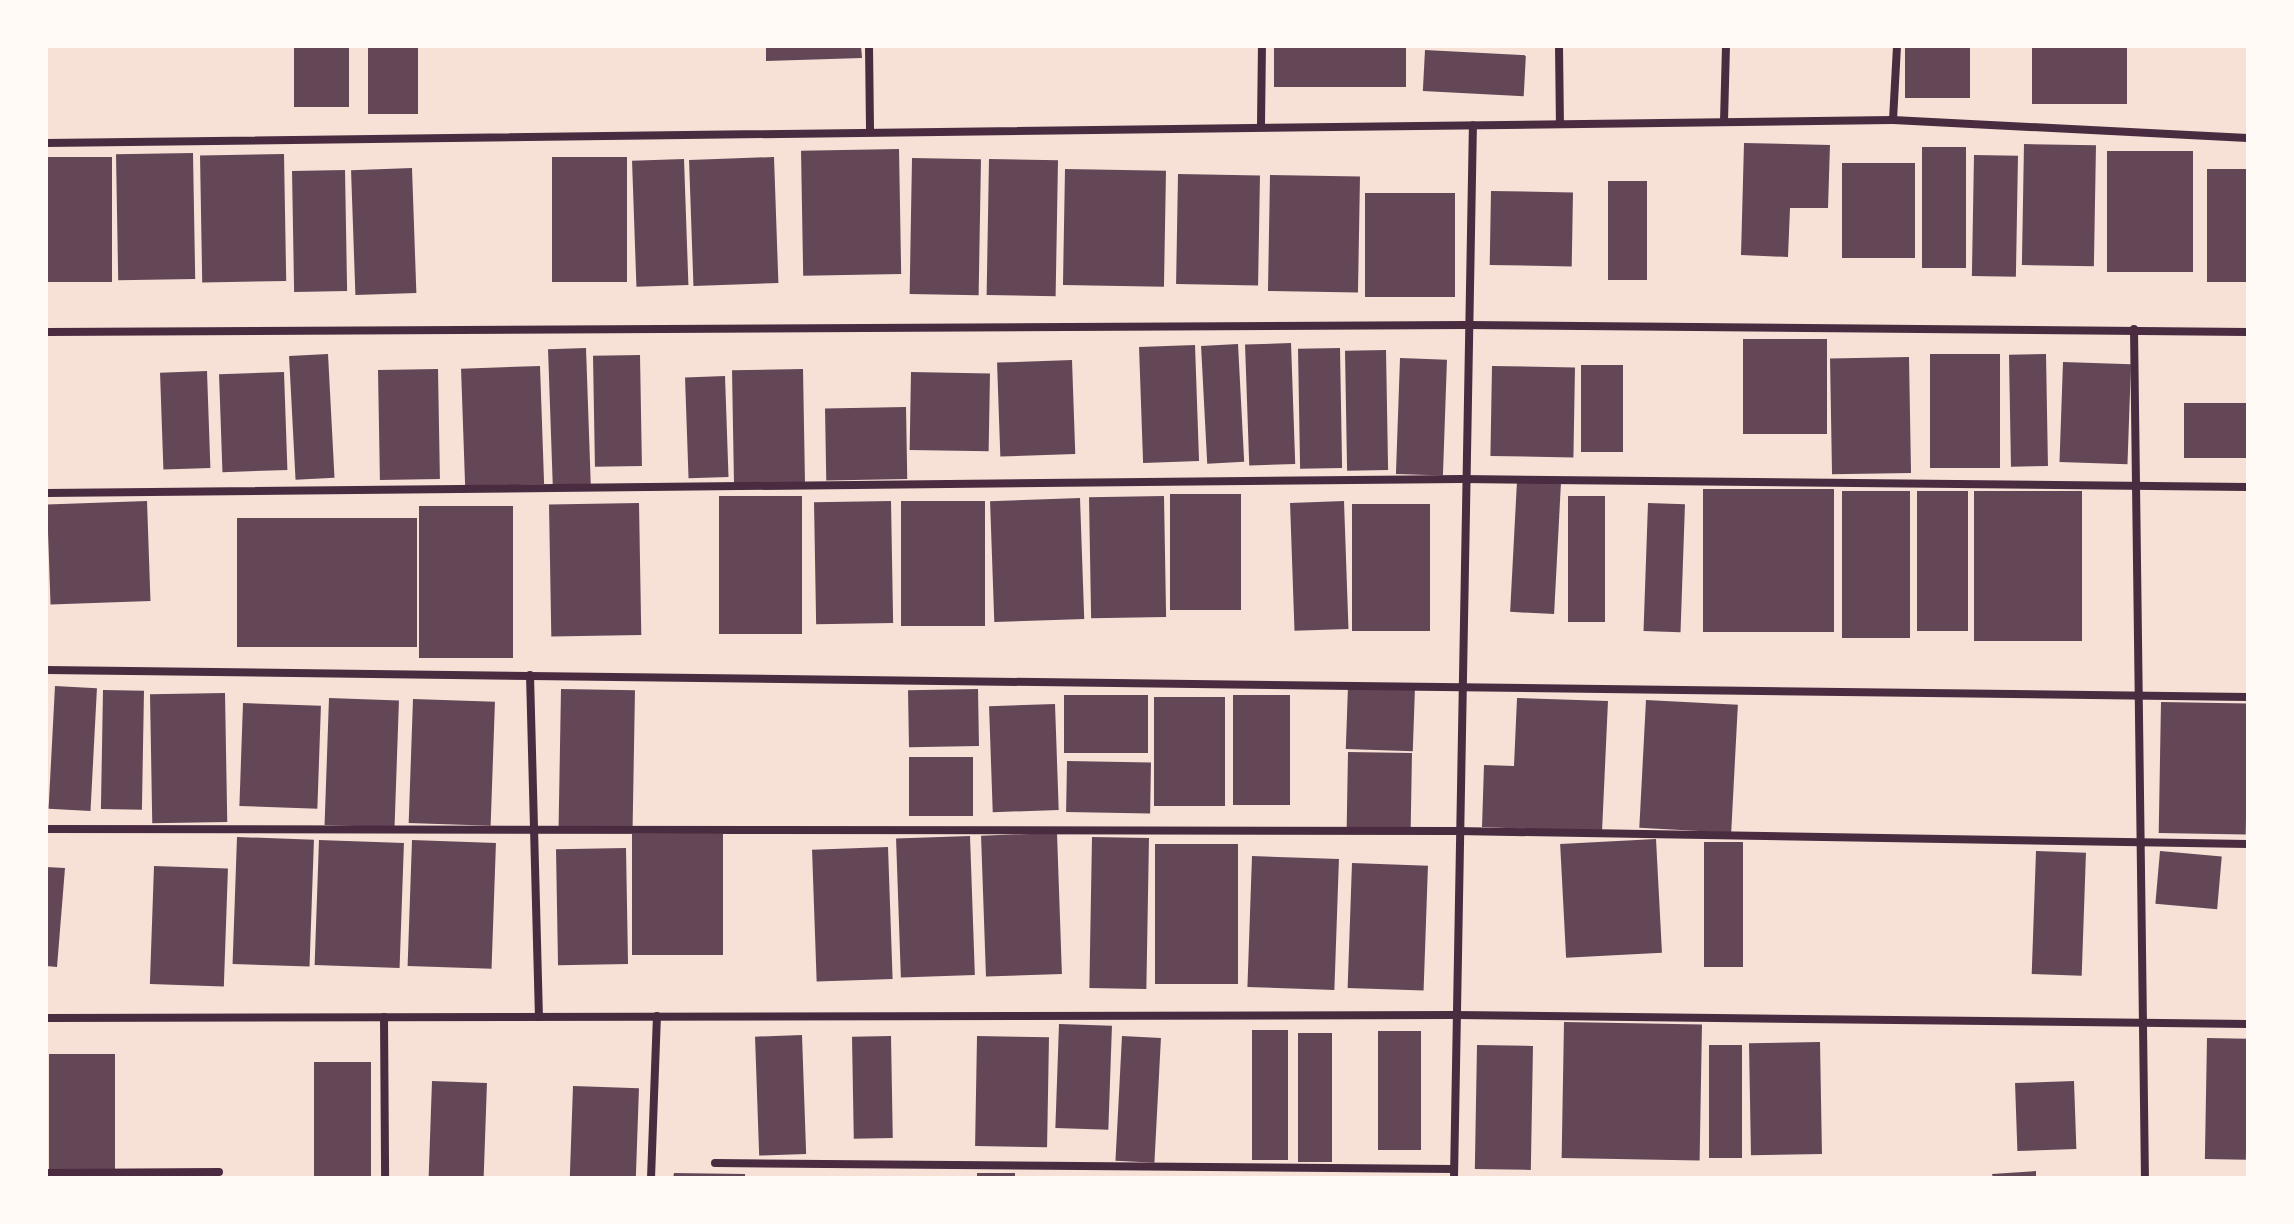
<!DOCTYPE html>
<style>
body{margin:0}
#map{position:relative;width:2294px;height:1224px;overflow:hidden;background:#f7e1d7;font-family:Quicksand,sans-serif}
div>[style]{position:absolute}
[style*='--x']{left:calc(var(--x)*1px);top:calc(var(--y)*1px);width:calc(var(--w)*1px);rotate:calc(var(--a)*1deg)}
.building>*{inset:0;background:#644757;transform-origin:0 0}
.minor>*{height:8px;margin:-4px;padding:0 4px;transform-origin:4px;border-radius:4px;background:#4a2c40}
span{translate:-50% -50%;white-space:nowrap;text-align:center;line-height:1.15;-webkit-text-stroke:7px #fffaf5;paint-order:stroke}
.frame{position:absolute;inset:0;border:48px solid #fffaf5;pointer-events:none}
</style>
<div id="map">
<div class="building">
<div style="left:294px;top:46px;width:55px;height:61px"></div>
<div style="left:368px;top:46px;width:50px;height:68px"></div>
<div style="clip-path:polygon(766px 46px,861px 46px,862px 58px,766px 61px)"></div>
<div style="left:1274px;top:46px;width:132px;height:41px"></div>
<div style="left:1905px;top:46px;width:65px;height:52px"></div>
<div style="left:2032px;top:46px;width:95px;height:58px"></div>
<div style="left:1425px;top:50px;width:101px;height:41px;rotate:3deg"></div>
<div style="clip-path:polygon(1744px 143px,1830px 145px,1828px 208px,1790px 208px,1788px 257px,1741px 255px)"></div>
<div style="left:2024px;top:144px;width:72px;height:121px;rotate:1deg"></div>
<div style="left:1922px;top:147px;width:44px;height:121px"></div>
<div style="left:899px;top:149px;width:125px;height:98px;rotate:89deg"></div>
<div style="left:2107px;top:151px;width:86px;height:121px"></div>
<div style="left:193px;top:153px;width:126px;height:77px;rotate:89deg"></div>
<div style="left:284px;top:154px;width:127px;height:84px;rotate:89deg"></div>
<div style="left:1974px;top:155px;width:44px;height:121px;rotate:1deg"></div>
<div style="left:46px;top:157px;width:66px;height:125px"></div>
<div style="left:552px;top:157px;width:75px;height:125px"></div>
<div style="left:774px;top:157px;width:126px;height:85px;rotate:88deg"></div>
<div style="left:912px;top:158px;width:69px;height:136px;rotate:1deg"></div>
<div style="left:684px;top:159px;width:126px;height:52px;rotate:88deg"></div>
<div style="left:989px;top:159px;width:69px;height:136px;rotate:1deg"></div>
<div style="left:1842px;top:163px;width:73px;height:95px"></div>
<div style="left:412px;top:168px;width:125px;height:61px;rotate:88deg"></div>
<div style="left:1065px;top:169px;width:101px;height:116px;rotate:1deg"></div>
<div style="left:2207px;top:169px;width:41px;height:113px"></div>
<div style="left:345px;top:170px;width:121px;height:53px;rotate:89deg"></div>
<div style="left:1178px;top:174px;width:82px;height:110px;rotate:1deg"></div>
<div style="left:1270px;top:175px;width:90px;height:116px;rotate:1deg"></div>
<div style="left:1608px;top:181px;width:39px;height:99px"></div>
<div style="left:1491px;top:191px;width:82px;height:74px;rotate:1deg"></div>
<div style="left:1365px;top:193px;width:90px;height:104px"></div>
<div style="left:1743px;top:339px;width:84px;height:95px"></div>
<div style="left:1291px;top:343px;width:121px;height:46px;rotate:88deg"></div>
<div style="left:1238px;top:344px;width:118px;height:37px;rotate:87deg"></div>
<div style="left:1195px;top:345px;width:116px;height:56px;rotate:88deg"></div>
<div style="left:586px;top:348px;width:138px;height:38px;rotate:88deg"></div>
<div style="left:1340px;top:348px;width:120px;height:42px;rotate:89deg"></div>
<div style="left:1386px;top:350px;width:120px;height:41px;rotate:89deg"></div>
<div style="left:328px;top:354px;width:124px;height:39px;rotate:87deg"></div>
<div style="left:1930px;top:354px;width:70px;height:114px"></div>
<div style="left:2046px;top:354px;width:112px;height:37px;rotate:89deg"></div>
<div style="left:640px;top:355px;width:111px;height:47px;rotate:89deg"></div>
<div style="left:1909px;top:357px;width:116px;height:79px;rotate:89deg"></div>
<div style="left:1400px;top:358px;width:47px;height:116px;rotate:2deg"></div>
<div style="left:1072px;top:360px;width:94px;height:75px;rotate:88deg"></div>
<div style="left:2063px;top:362px;width:68px;height:100px;rotate:2deg"></div>
<div style="left:1581px;top:365px;width:42px;height:87px"></div>
<div style="left:540px;top:366px;width:118px;height:79px;rotate:88deg"></div>
<div style="left:1492px;top:366px;width:83px;height:90px;rotate:1deg"></div>
<div style="left:438px;top:369px;width:110px;height:60px;rotate:89deg"></div>
<div style="left:803px;top:369px;width:113px;height:71px;rotate:89deg"></div>
<div style="left:207px;top:371px;width:97px;height:47px;rotate:88deg"></div>
<div style="left:284px;top:372px;width:98px;height:65px;rotate:88deg"></div>
<div style="left:911px;top:372px;width:79px;height:78px;rotate:1deg"></div>
<div style="left:725px;top:376px;width:101px;height:40px;rotate:88deg"></div>
<div style="left:2184px;top:403px;width:64px;height:55px"></div>
<div style="left:906px;top:407px;width:72px;height:81px;rotate:89deg"></div>
<div style="left:1517px;top:481px;width:44px;height:131px;rotate:3deg"></div>
<div style="left:1703px;top:489px;width:131px;height:143px"></div>
<div style="left:1842px;top:491px;width:68px;height:147px"></div>
<div style="left:1917px;top:491px;width:51px;height:140px"></div>
<div style="left:2082px;top:491px;width:150px;height:108px;rotate:90deg"></div>
<div style="left:1170px;top:494px;width:71px;height:116px"></div>
<div style="left:719px;top:496px;width:83px;height:138px"></div>
<div style="left:1164px;top:496px;width:121px;height:75px;rotate:89deg"></div>
<div style="left:1568px;top:496px;width:37px;height:126px"></div>
<div style="left:1080px;top:498px;width:121px;height:90px;rotate:88deg"></div>
<div style="left:147px;top:501px;width:100px;height:100px;rotate:88deg"></div>
<div style="left:891px;top:501px;width:122px;height:77px;rotate:89deg"></div>
<div style="left:901px;top:501px;width:84px;height:125px"></div>
<div style="left:1344px;top:501px;width:128px;height:54px;rotate:88deg"></div>
<div style="left:639px;top:503px;width:132px;height:90px;rotate:89deg"></div>
<div style="left:1648px;top:503px;width:37px;height:128px;rotate:2deg"></div>
<div style="left:1352px;top:504px;width:78px;height:127px"></div>
<div style="left:513px;top:506px;width:152px;height:94px;rotate:90deg"></div>
<div style="left:237px;top:518px;width:180px;height:129px"></div>
<div style="left:55px;top:686px;width:42px;height:123px;rotate:3deg"></div>
<div style="left:1348px;top:686px;width:67px;height:63px;rotate:2deg"></div>
<div style="left:561px;top:689px;width:74px;height:137px;rotate:1deg"></div>
<div style="left:978px;top:689px;width:57px;height:70px;rotate:89deg"></div>
<div style="left:103px;top:690px;width:41px;height:119px;rotate:1deg"></div>
<div style="left:225px;top:693px;width:129px;height:75px;rotate:89deg"></div>
<div style="left:1064px;top:695px;width:84px;height:58px"></div>
<div style="left:1233px;top:695px;width:57px;height:110px"></div>
<div style="left:1154px;top:697px;width:71px;height:109px"></div>
<div style="left:329px;top:698px;width:70px;height:127px;rotate:2deg"></div>
<div style="clip-path:polygon(1517px 698px,1608px 701px,1602px 832px,1482px 827px,1484px 765px,1514px 766px)"></div>
<div style="left:413px;top:699px;width:82px;height:124px;rotate:2deg"></div>
<div style="left:1646px;top:700px;width:92px;height:128px;rotate:3deg"></div>
<div style="left:2161px;top:702px;width:87px;height:131px;rotate:1deg"></div>
<div style="left:243px;top:703px;width:78px;height:103px;rotate:2deg"></div>
<div style="left:1055px;top:704px;width:106px;height:66px;rotate:88deg"></div>
<div style="left:1348px;top:752px;width:64px;height:76px;rotate:1deg"></div>
<div style="left:909px;top:757px;width:64px;height:59px"></div>
<div style="left:1067px;top:761px;width:84px;height:51px;rotate:1deg"></div>
<div style="left:1057px;top:833px;width:141px;height:76px;rotate:88deg"></div>
<div style="left:632px;top:834px;width:91px;height:121px"></div>
<div style="left:970px;top:836px;width:139px;height:74px;rotate:88deg"></div>
<div style="left:237px;top:837px;width:77px;height:127px;rotate:2deg"></div>
<div style="left:1092px;top:837px;width:57px;height:151px;rotate:1deg"></div>
<div style="left:1656px;top:839px;width:114px;height:96px;rotate:87deg"></div>
<div style="left:319px;top:840px;width:85px;height:125px;rotate:2deg"></div>
<div style="left:412px;top:840px;width:84px;height:126px;rotate:2deg"></div>
<div style="left:1704px;top:842px;width:39px;height:125px"></div>
<div style="left:1155px;top:844px;width:83px;height:140px"></div>
<div style="left:888px;top:847px;width:132px;height:76px;rotate:88deg"></div>
<div style="left:626px;top:848px;width:116px;height:70px;rotate:89deg"></div>
<div style="left:2036px;top:851px;width:50px;height:123px;rotate:2deg"></div>
<div style="left:2160px;top:851px;width:62px;height:53px;rotate:5deg"></div>
<div style="left:1252px;top:856px;width:87px;height:131px;rotate:2deg"></div>
<div style="left:1352px;top:863px;width:76px;height:125px;rotate:2deg"></div>
<div style="left:154px;top:866px;width:74px;height:118px;rotate:2deg"></div>
<div style="clip-path:polygon(46px 867px,65px 868px,57px 967px,46px 966px)"></div>
<div style="left:1564px;top:1022px;width:138px;height:136px;rotate:1deg"></div>
<div style="left:1059px;top:1024px;width:53px;height:104px;rotate:2deg"></div>
<div style="left:1252px;top:1030px;width:36px;height:130px"></div>
<div style="left:1378px;top:1031px;width:43px;height:119px"></div>
<div style="left:1332px;top:1033px;width:129px;height:34px;rotate:90deg"></div>
<div style="left:802px;top:1035px;width:119px;height:47px;rotate:88deg"></div>
<div style="left:891px;top:1036px;width:102px;height:39px;rotate:89deg"></div>
<div style="left:977px;top:1036px;width:72px;height:110px;rotate:1deg"></div>
<div style="left:1122px;top:1036px;width:39px;height:125px;rotate:3deg"></div>
<div style="left:2207px;top:1038px;width:41px;height:121px;rotate:1deg"></div>
<div style="left:1820px;top:1042px;width:112px;height:71px;rotate:89deg"></div>
<div style="left:1477px;top:1045px;width:56px;height:124px;rotate:1deg"></div>
<div style="left:1709px;top:1045px;width:33px;height:113px"></div>
<div style="left:49px;top:1054px;width:66px;height:115px"></div>
<div style="left:314px;top:1062px;width:57px;height:116px"></div>
<div style="left:432px;top:1081px;width:55px;height:97px;rotate:2deg"></div>
<div style="left:2074px;top:1081px;width:68px;height:59px;rotate:88deg"></div>
<div style="left:573px;top:1086px;width:66px;height:92px;rotate:2deg"></div>
<div style="clip-path:polygon(2036px 1171px,2036px 1178px,1993px 1178px,1992px 1174px)"></div>
<div style="clip-path:polygon(674px 1173px,745px 1174px,745px 1178px,673px 1178px)"></div>
<div style="left:977px;top:1173px;width:38px;height:5px"></div>
</div>
<div class="minor">
<div style="--x:869;--y:46;--w:85;--a:89.3"></div>
<div style="--x:1559;--y:46;--w:78;--a:89.3"></div>
<div style="--x:1893;--y:120;--w:74;--a:-86.9"></div>
<div style="--x:1724;--y:122;--w:76;--a:-88.5"></div>
<div style="--x:1261;--y:125;--w:79;--a:-89.3"></div>
<div style="--x:46;--y:143;--w:1847;--a:-0.71"></div>
<div style="--x:1893;--y:120;--w:355;--a:2.9"></div>
<div style="--x:2134;--y:329;--w:849;--a:89.26"></div>
<div style="--x:46;--y:332;--w:1421;--a:-0.28"></div>
<div style="--x:1467;--y:325;--w:781;--a:0.51"></div>
<div style="--x:46;--y:493;--w:1416;--a:-0.57"></div>
<div style="--x:1462;--y:479;--w:786;--a:0.58"></div>
<div style="--x:46;--y:670;--w:2202;--a:0.7"></div>
<div style="--x:530;--y:675;--w:342;--a:88.5"></div>
<div style="--x:46;--y:829;--w:1410;--a:0.08"></div>
<div style="--x:1456;--y:831;--w:792;--a:0.94"></div>
<div style="--x:384;--y:1017;--w:161;--a:89.6"></div>
<div style="--x:46;--y:1018;--w:1409;--a:-0.12"></div>
<div style="--x:1455;--y:1015;--w:793;--a:0.65"></div>
<div style="--x:715;--y:1163;--w:739;--a:0.47"></div>
<div style="--x:46;--y:1173;--w:173;--a:-0.3"></div>
<div style="--x:651;--y:1178;--w:162;--a:-87.9"></div>
<div style="--x:1454;--y:1178;--w:1053;--a:-88.97"></div>
</div>
<div class="frame"></div>
</div>
